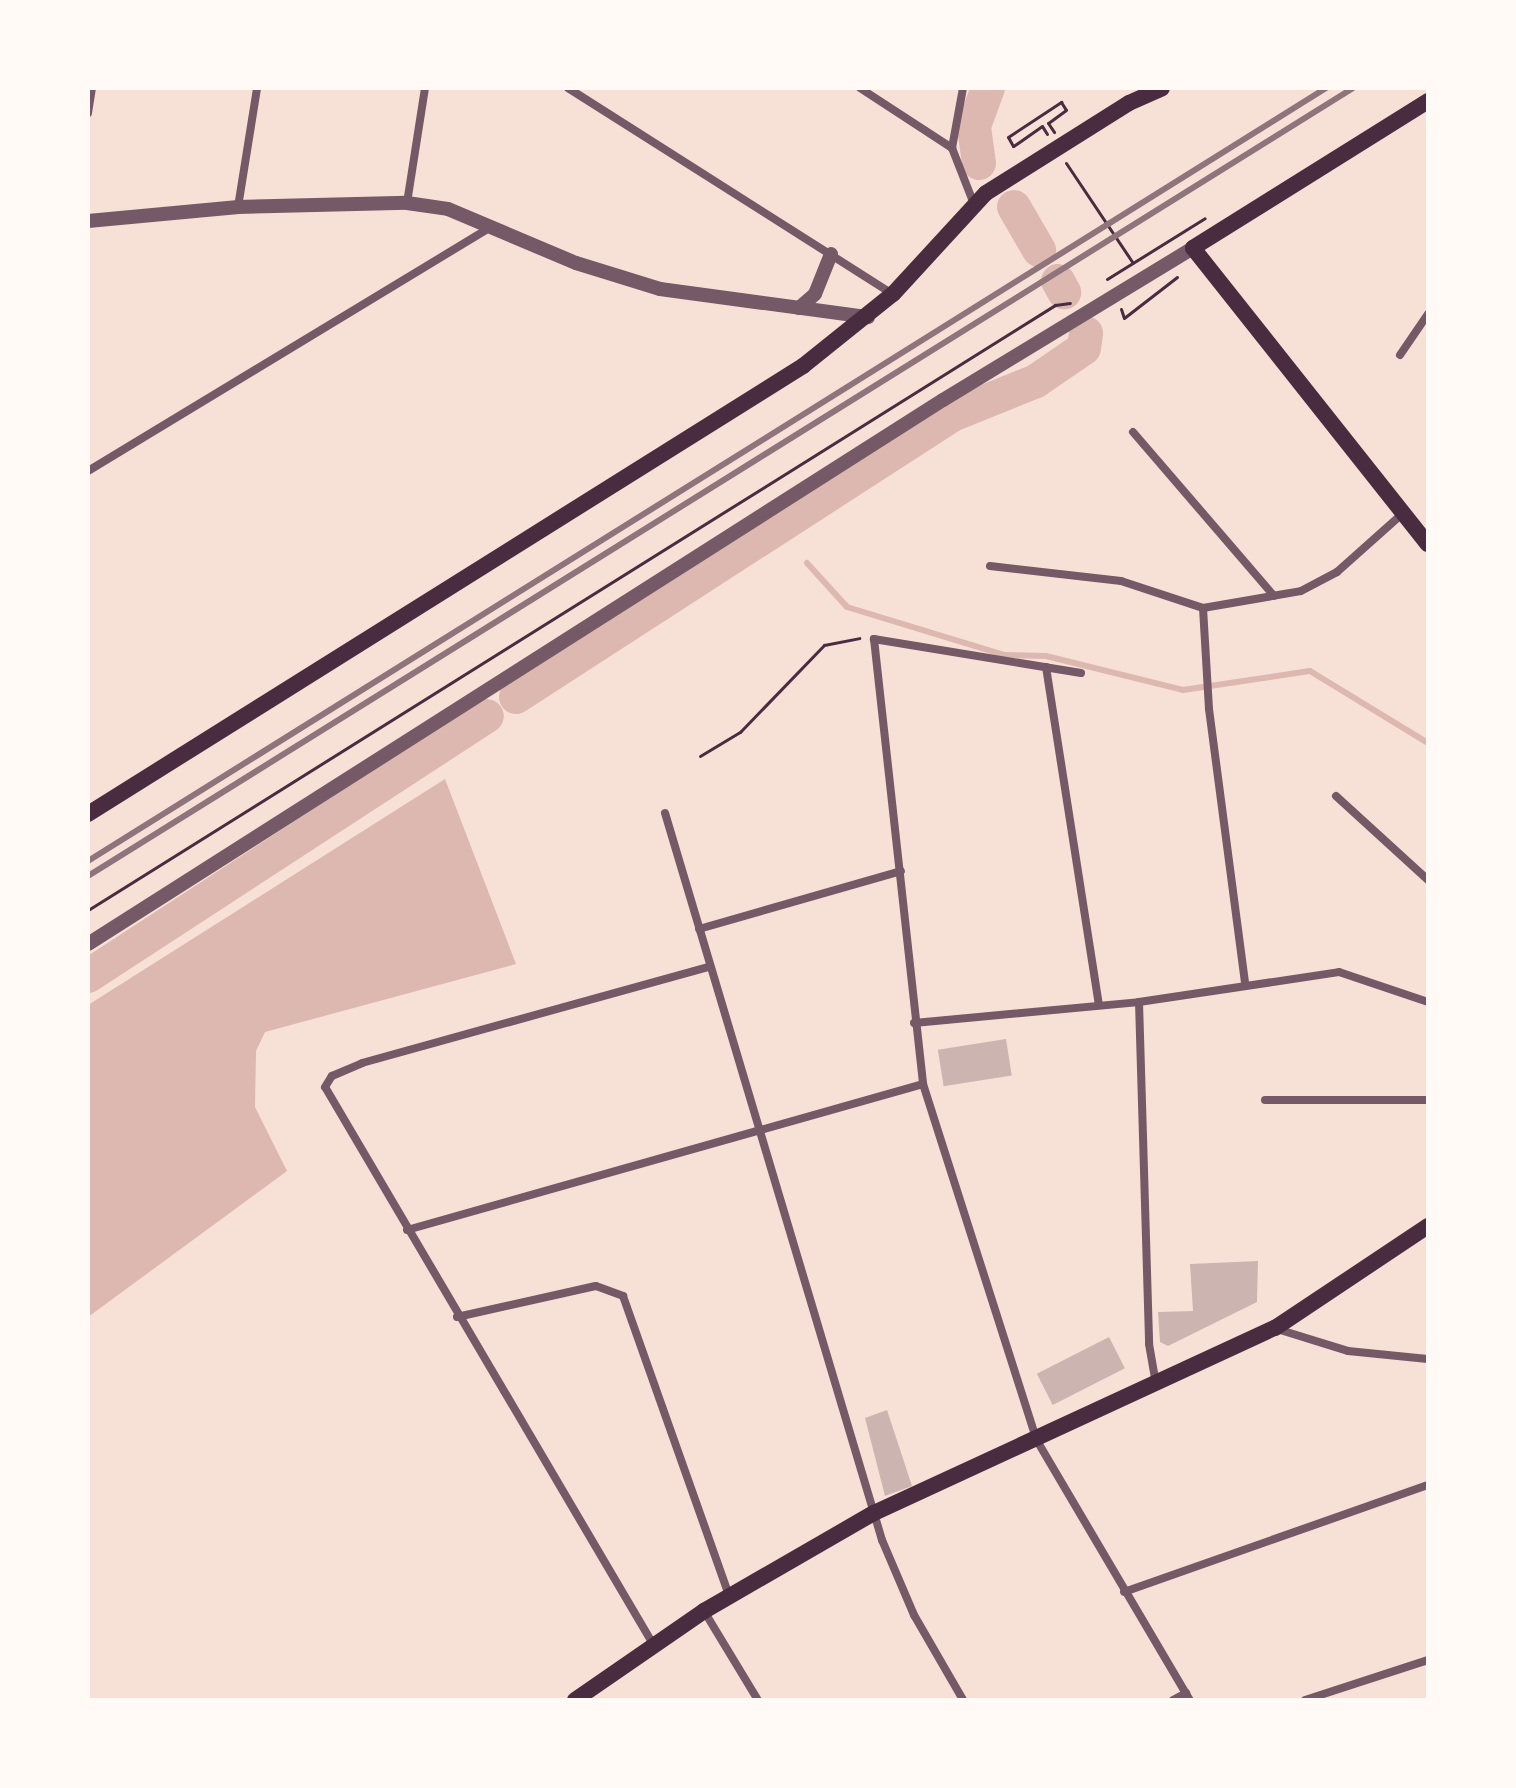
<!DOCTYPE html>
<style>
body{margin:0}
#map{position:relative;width:1516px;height:1788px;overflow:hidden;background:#f7e1d7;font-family:Jost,sans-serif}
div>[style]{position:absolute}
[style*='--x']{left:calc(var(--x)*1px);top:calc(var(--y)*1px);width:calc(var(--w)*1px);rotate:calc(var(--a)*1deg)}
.water>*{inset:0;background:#dcb8b0}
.stream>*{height:6px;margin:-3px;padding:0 3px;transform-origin:3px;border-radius:3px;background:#dcb8b0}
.river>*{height:34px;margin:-17px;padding:0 17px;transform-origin:17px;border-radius:17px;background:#dcb8b0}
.building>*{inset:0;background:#ccb4b1;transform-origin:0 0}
.path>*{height:3px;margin:-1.5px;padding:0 1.5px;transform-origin:1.5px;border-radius:1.5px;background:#4a2c40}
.minor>*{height:8px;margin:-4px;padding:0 4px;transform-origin:4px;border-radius:4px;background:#755966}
.tertiary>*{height:14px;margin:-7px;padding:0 7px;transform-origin:7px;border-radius:7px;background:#755966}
.secondary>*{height:16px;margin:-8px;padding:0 8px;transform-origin:8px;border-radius:8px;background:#4a2c40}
.rail>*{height:6px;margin:-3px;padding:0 3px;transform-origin:3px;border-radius:3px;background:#8f747c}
span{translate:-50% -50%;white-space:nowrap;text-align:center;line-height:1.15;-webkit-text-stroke:7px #fffaf5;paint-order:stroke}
.frame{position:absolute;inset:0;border:90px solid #fffaf5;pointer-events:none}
</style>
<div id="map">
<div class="water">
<div style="clip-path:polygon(445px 779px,516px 964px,265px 1032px,256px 1051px,255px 1107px,287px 1171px,88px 1317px,88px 1005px)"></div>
</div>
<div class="stream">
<div style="--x:807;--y:563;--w:59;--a:47.7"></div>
<div style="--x:847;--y:607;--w:164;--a:17"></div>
<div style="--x:1004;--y:655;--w:42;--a:1.4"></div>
<div style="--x:1046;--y:656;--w:141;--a:13.9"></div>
<div style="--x:1183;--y:690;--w:128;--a:-8.5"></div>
<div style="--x:1310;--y:671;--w:138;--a:31.4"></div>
</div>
<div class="river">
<div style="--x:979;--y:163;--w:37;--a:-98"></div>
<div style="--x:974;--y:126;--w:40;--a:-69.8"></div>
<div style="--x:1014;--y:207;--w:50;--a:59.8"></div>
<div style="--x:1058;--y:281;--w:13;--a:61"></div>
<div style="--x:516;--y:697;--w:519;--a:-32.89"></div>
<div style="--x:952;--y:415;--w:91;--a:-22"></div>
<div style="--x:1036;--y:381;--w:58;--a:-34.5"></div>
<div style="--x:1084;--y:348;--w:15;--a:-82"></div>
<div style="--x:88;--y:976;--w:476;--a:-33.1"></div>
</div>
<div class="building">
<div style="left:1006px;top:1039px;width:37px;height:69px;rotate:81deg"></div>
<div style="clip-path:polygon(1258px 1261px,1257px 1302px,1168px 1346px,1160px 1342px,1158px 1312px,1193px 1311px,1190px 1264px)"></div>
<div style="left:1109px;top:1337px;width:35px;height:81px;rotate:63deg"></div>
<div style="clip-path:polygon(887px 1410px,912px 1486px,885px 1496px,865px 1418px)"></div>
</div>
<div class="path">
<div style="--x:1047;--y:134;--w:9;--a:-122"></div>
<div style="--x:1042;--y:126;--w:35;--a:145"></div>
<div style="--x:1013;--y:146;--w:10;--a:-119"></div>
<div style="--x:1008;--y:137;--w:64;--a:-33.4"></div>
<div style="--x:1061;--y:102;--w:9;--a:58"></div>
<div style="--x:1066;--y:110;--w:22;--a:144"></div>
<div style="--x:1048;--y:123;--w:11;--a:56"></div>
<div style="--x:1066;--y:163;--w:120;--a:56.2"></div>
<div style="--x:1107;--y:279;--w:115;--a:-31.9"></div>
<div style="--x:1121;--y:309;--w:9;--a:72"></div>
<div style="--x:1124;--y:318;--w:67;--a:-37.7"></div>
<div style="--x:700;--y:756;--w:47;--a:-31"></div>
<div style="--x:740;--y:732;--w:121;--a:-46"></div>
<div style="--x:824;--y:645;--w:36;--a:-11"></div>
<div style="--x:88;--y:910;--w:1141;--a:-32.03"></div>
<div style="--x:1055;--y:305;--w:15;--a:-8"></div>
</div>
<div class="minor">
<div style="--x:568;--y:88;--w:385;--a:32.4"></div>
<div style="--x:860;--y:88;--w:110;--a:33.1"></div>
<div style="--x:963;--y:88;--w:61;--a:100.4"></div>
<div style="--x:952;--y:148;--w:60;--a:68.6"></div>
<div style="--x:88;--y:113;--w:25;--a:-81"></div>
<div style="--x:407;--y:203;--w:116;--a:-81.1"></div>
<div style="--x:238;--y:207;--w:121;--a:-80.9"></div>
<div style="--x:1400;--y:355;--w:50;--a:-55.7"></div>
<div style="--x:1133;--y:432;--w:216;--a:49.3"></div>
<div style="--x:88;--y:471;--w:471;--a:-31.2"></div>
<div style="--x:990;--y:566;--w:132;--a:6.5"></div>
<div style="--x:1121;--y:581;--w:86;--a:18.2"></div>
<div style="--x:1203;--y:608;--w:99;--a:-9.8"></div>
<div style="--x:1301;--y:591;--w:41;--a:-27.8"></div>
<div style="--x:1337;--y:572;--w:86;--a:-41.7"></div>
<div style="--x:1203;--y:608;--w:101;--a:86.6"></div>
<div style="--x:1209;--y:709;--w:277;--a:82.5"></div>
<div style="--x:1046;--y:667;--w:342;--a:81.1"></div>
<div style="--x:1081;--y:673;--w:210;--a:-170.7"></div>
<div style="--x:874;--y:639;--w:448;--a:83.7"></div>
<div style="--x:923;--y:1084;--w:373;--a:72.3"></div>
<div style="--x:1036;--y:1439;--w:303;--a:59.5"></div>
<div style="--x:1336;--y:796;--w:125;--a:42.4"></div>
<div style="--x:665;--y:813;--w:759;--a:73.38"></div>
<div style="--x:882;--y:1540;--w:82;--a:66.9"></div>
<div style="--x:914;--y:1615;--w:98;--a:60"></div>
<div style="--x:699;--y:929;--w:210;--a:-16"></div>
<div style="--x:1139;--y:1002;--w:342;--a:88.3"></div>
<div style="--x:1149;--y:1344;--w:41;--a:80.1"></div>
<div style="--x:914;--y:1023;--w:226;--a:-5.3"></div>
<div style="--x:1139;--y:1002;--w:202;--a:-8.5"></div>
<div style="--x:1339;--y:972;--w:94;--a:18.6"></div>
<div style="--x:1265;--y:1100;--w:163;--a:0"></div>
<div style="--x:407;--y:1230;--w:536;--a:-15.8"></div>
<div style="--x:457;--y:1317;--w:142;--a:-12.6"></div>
<div style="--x:596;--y:1286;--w:29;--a:20"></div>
<div style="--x:623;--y:1296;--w:317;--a:70.5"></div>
<div style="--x:1277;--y:1329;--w:74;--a:17.2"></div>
<div style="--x:1348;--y:1351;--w:80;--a:5.7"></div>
<div style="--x:1124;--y:1592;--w:322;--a:-19.4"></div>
<div style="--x:704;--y:1611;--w:104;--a:58.8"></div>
<div style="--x:653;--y:1644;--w:646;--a:-120.49"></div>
<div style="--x:325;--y:1087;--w:13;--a:-58"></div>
<div style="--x:332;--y:1076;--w:33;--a:-23"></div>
<div style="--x:362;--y:1063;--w:358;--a:-15.5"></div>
<div style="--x:1173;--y:1700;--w:15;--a:-28"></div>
<div style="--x:1305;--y:1700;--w:129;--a:-18"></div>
</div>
<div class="tertiary">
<div style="--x:88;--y:221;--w:151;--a:-5.3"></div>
<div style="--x:238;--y:207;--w:169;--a:-1.4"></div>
<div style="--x:407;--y:203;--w:41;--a:8.3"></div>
<div style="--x:448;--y:209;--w:139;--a:22.9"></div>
<div style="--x:576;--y:263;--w:88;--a:17.2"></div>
<div style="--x:660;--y:289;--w:210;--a:7.7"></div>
<div style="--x:799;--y:308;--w:21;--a:-41"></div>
<div style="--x:815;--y:294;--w:43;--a:-68.2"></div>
<div style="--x:88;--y:944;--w:1013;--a:-32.47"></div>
<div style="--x:943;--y:400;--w:293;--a:-31.3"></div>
</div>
<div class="secondary">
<div style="--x:1428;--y:101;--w:277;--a:148"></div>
<div style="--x:1193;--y:248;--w:378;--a:51.6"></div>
<div style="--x:88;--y:814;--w:844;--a:-32.07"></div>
<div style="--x:803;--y:366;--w:115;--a:-38.7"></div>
<div style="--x:893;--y:294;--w:137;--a:-47.4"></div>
<div style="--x:986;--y:193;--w:169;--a:-32.2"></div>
<div style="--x:1129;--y:103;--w:36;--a:-24"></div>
<div style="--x:575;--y:1700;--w:157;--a:-34.6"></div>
<div style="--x:704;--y:1611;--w:196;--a:-30"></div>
<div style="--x:874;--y:1513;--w:442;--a:-24.8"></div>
<div style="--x:1275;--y:1328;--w:184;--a:-33.7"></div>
</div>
<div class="rail">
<div style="--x:88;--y:861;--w:1460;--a:-31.98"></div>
<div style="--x:88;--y:876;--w:1490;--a:-31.92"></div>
</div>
<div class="frame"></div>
</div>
